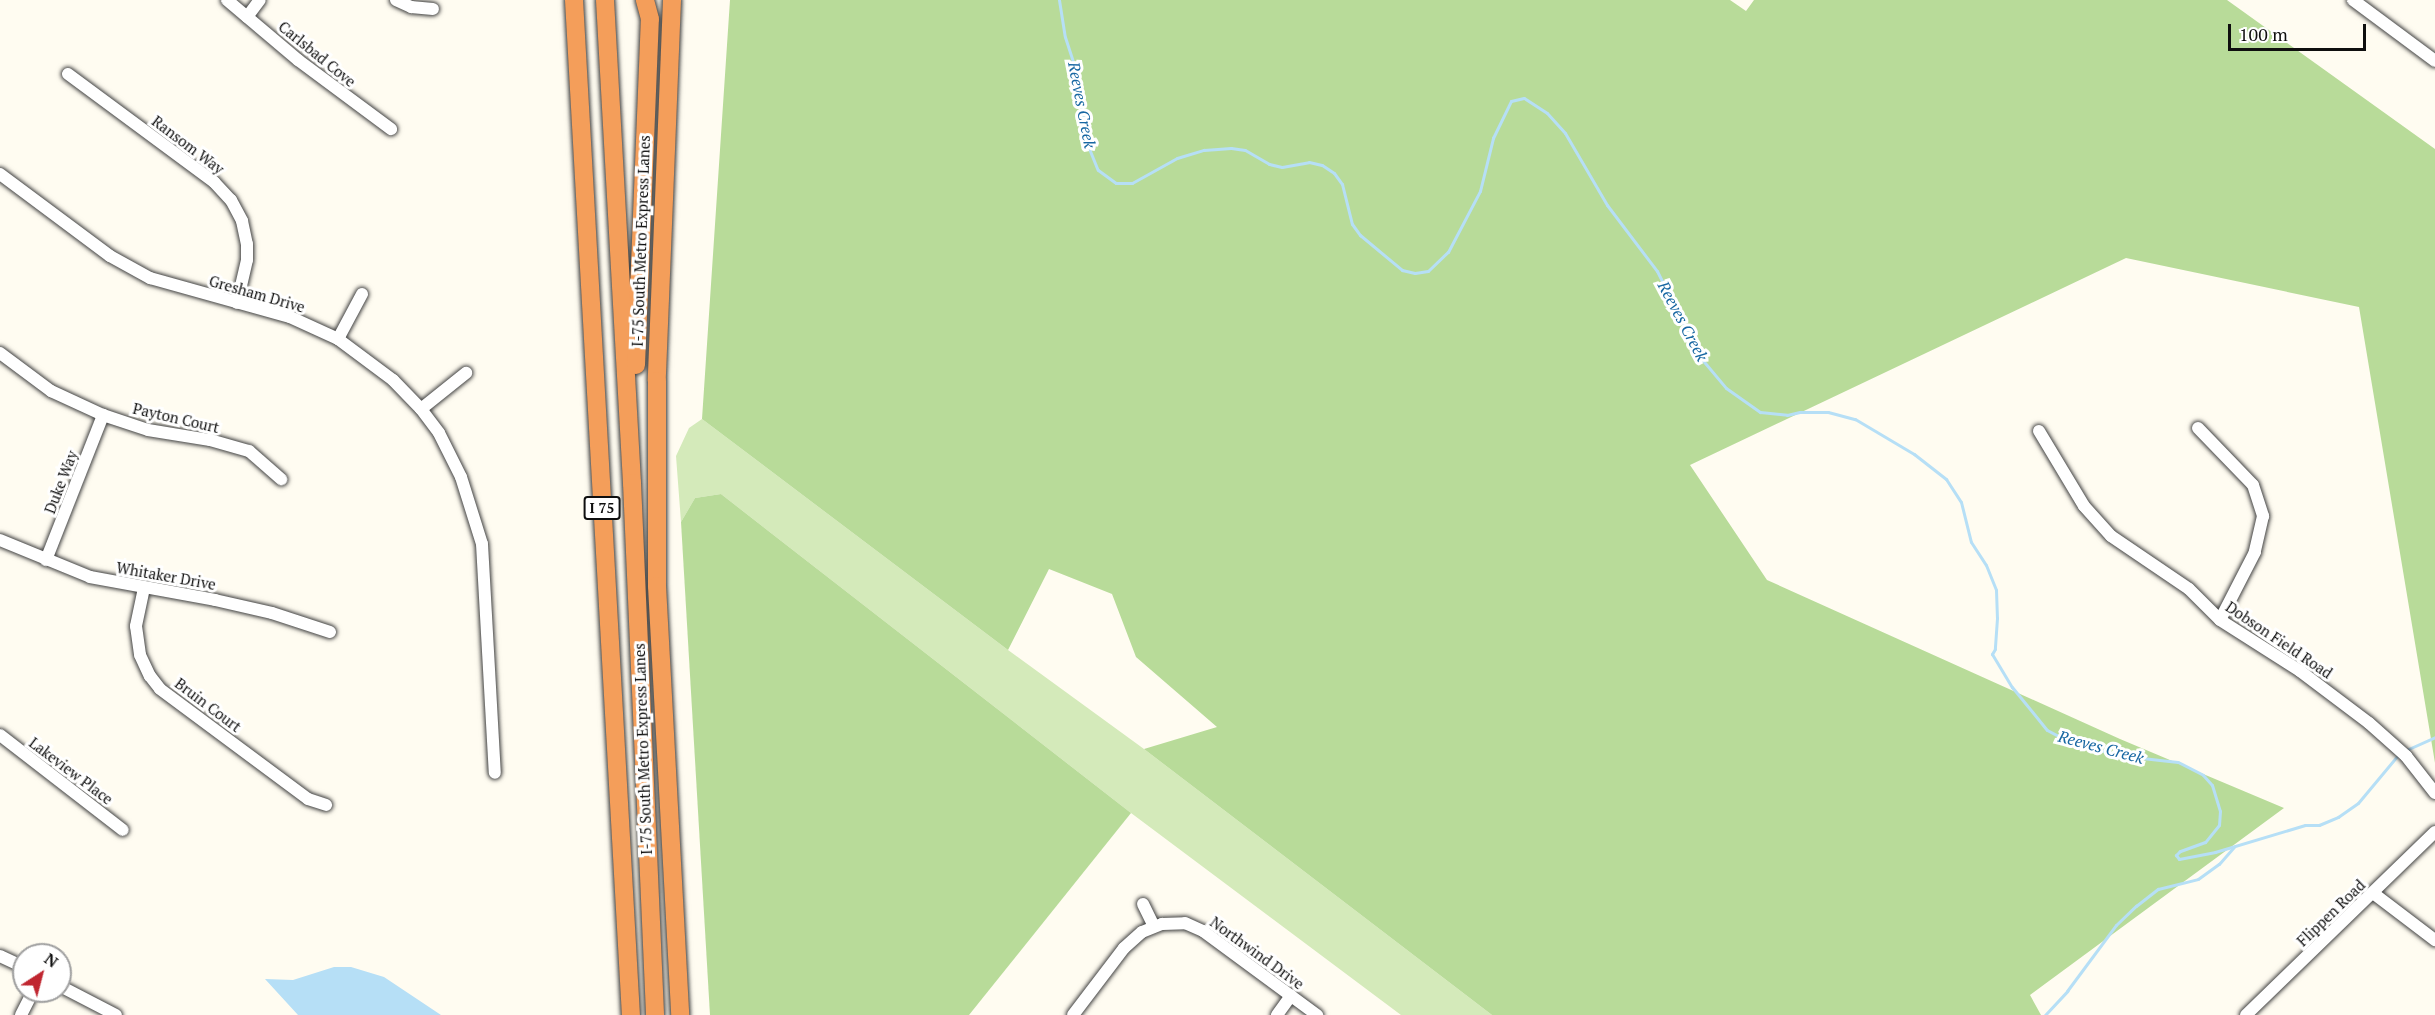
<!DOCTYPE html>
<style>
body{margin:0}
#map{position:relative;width:2435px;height:1015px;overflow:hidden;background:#fffcf1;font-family:"PT Serif",serif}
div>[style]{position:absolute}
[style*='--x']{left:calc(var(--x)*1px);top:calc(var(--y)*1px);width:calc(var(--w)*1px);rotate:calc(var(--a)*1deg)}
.green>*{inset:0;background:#d4eaba}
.forest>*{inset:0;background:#b8db99}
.water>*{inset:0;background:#b6dff6}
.stream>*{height:3px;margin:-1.5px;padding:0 1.5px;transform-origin:1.5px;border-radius:1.5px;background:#b6dff6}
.roads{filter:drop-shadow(0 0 2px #424242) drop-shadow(0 0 2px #424242)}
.minor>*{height:12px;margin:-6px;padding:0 6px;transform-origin:6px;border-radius:6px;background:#fff}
.highway>*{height:18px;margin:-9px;padding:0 9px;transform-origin:9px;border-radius:9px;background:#f49e5a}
span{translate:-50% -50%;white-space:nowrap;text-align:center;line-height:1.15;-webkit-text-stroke:6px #fff;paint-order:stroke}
.shield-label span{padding:2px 4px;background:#fff;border:2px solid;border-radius:4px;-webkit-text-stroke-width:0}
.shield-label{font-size:14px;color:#0f0f0f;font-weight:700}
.street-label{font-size:15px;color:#0f0f0f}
.water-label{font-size:16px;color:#1767a2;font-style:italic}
.north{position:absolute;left:12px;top:943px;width:60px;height:60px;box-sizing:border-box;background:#fff;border:2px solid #9f9f9f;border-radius:50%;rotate:36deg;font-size:16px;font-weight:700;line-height:24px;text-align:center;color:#0f0f0f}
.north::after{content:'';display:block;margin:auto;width:21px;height:27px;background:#c02630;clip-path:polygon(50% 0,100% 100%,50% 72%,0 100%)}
.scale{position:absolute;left:2228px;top:24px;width:138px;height:27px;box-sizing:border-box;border:3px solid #0f0f0f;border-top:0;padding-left:8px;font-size:18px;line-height:21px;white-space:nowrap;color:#0f0f0f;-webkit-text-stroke:4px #fff;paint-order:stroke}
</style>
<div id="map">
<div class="green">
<div style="clip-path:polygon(702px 419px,1008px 650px,1144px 749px,1492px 1015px,1401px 1015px,1131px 813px,721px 494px,695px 498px,681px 522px,676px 456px,689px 428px)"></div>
</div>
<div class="forest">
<div style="clip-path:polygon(730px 0,1730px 0,1746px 11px,1754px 0,2227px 0,2435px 149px,2435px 763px,2359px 307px,2126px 258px,1690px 465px,1767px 580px,2120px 739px,2284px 808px,2030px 995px,2041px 1015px,1492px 1015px,1144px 749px,1217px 727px,1136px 657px,1112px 594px,1049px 569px,1008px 650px,702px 419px)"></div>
<div style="clip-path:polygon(721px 494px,1131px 813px,969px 1015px,710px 1015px,681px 522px,695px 498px)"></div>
</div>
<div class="water">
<div style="clip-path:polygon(334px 967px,351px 967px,384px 977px,441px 1015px,298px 1015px,265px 979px,293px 980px)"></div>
</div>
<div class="stream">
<div style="--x:1059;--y:0;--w:37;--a:81"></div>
<div style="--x:1065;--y:37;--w:39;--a:72"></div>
<div style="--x:1077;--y:74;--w:68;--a:82.3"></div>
<div style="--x:1086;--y:141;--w:31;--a:68"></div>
<div style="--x:1098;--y:170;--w:22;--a:36"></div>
<div style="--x:1116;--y:183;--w:16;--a:0"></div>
<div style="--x:1132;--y:183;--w:51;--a:-29.1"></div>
<div style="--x:1177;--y:158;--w:28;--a:-17"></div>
<div style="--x:1204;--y:150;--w:27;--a:-4"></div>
<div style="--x:1231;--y:148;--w:14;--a:8"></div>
<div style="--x:1245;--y:150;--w:28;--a:30"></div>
<div style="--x:1269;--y:164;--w:13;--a:13"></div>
<div style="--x:1282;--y:167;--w:27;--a:-10"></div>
<div style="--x:1309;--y:162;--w:13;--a:13"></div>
<div style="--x:1322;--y:165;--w:14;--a:34"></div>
<div style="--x:1334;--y:173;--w:14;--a:54"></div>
<div style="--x:1342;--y:184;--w:41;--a:76"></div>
<div style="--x:1352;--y:224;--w:14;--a:54"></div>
<div style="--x:1360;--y:235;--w:55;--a:39.8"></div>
<div style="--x:1402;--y:270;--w:13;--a:13"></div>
<div style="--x:1415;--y:273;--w:13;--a:-9"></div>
<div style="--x:1428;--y:271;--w:28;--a:-44"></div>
<div style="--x:1448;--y:252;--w:69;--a:-62.3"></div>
<div style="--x:1480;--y:191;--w:55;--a:-76.2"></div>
<div style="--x:1493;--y:138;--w:41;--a:-64.1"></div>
<div style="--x:1511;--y:101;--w:13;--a:-13"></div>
<div style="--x:1524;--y:98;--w:27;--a:33"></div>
<div style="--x:1547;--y:113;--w:27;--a:48"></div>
<div style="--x:1565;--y:133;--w:83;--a:59.7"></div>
<div style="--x:1607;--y:205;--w:83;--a:52.9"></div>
<div style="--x:1657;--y:271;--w:96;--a:63.4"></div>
<div style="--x:1700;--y:357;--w:40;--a:50"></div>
<div style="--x:1726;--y:388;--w:42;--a:35.2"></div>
<div style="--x:1760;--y:412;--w:27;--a:6"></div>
<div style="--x:1787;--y:415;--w:13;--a:-13"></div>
<div style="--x:1800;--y:412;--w:28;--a:0"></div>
<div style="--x:1828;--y:412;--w:28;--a:15"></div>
<div style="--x:1855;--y:419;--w:69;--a:30.7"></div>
<div style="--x:1914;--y:454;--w:41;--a:38"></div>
<div style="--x:1946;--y:479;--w:27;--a:57"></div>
<div style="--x:1961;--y:502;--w:41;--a:76"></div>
<div style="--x:1971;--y:542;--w:27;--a:57"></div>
<div style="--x:1986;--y:565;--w:27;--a:68"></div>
<div style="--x:1996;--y:590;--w:28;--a:88"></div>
<div style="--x:1997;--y:618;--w:31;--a:94"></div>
<div style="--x:1995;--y:649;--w:6;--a:121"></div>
<div style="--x:1992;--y:654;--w:39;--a:59"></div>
<div style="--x:2012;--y:687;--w:55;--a:50.9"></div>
<div style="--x:2047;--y:730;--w:27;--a:28"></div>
<div style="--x:2071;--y:743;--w:55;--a:13.8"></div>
<div style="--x:2124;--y:756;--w:54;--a:6.3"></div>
<div style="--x:2178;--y:762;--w:28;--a:27"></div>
<div style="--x:2203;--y:775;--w:13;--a:48"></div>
<div style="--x:2212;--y:785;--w:27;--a:73"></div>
<div style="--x:2220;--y:811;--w:14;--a:94"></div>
<div style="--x:2219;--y:825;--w:22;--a:129"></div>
<div style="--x:2205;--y:842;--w:27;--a:160"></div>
<div style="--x:2180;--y:851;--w:6;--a:135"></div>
<div style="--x:2176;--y:855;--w:5;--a:53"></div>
<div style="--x:2179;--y:859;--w:37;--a:-11"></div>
<div style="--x:2215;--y:852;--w:94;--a:-16.7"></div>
<div style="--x:2305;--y:825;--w:14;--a:0"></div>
<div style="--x:2319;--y:825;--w:21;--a:-23"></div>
<div style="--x:2338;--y:817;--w:24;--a:-35"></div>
<div style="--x:2358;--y:803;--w:62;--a:-50.2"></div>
<div style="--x:2404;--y:751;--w:34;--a:-24"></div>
<div style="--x:2045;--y:1015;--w:33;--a:-47"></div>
<div style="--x:2067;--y:991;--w:82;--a:-53.4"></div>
<div style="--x:2116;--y:925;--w:28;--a:-44"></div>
<div style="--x:2136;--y:906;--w:28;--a:-38"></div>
<div style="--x:2158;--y:889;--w:41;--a:-14"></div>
<div style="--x:2198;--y:879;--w:26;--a:-36"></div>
<div style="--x:2219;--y:864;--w:23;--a:-49"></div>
</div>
<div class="roads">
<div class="minor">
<div style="--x:227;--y:0;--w:93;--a:40.2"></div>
<div style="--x:298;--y:60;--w:116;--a:36.6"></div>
<div style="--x:396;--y:0;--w:17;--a:25"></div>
<div style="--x:411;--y:7;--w:22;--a:5"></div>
<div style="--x:2353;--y:0;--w:102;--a:36.6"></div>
<div style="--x:247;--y:17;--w:21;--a:-53"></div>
<div style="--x:68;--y:74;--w:182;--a:36.5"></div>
<div style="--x:214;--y:182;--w:25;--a:47"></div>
<div style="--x:231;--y:200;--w:24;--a:62"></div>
<div style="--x:242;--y:221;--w:24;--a:78"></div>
<div style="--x:247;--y:244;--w:16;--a:90"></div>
<div style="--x:247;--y:260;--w:44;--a:103.1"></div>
<div style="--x:0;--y:174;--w:137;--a:36.7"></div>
<div style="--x:110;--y:256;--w:46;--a:28.8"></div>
<div style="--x:150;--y:278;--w:145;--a:15.6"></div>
<div style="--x:290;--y:317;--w:53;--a:24.6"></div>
<div style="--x:338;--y:339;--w:69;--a:36.7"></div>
<div style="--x:393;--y:380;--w:40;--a:46"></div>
<div style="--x:421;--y:409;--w:30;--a:53"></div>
<div style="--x:439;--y:433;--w:49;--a:63.4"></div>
<div style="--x:461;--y:477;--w:70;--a:72.6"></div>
<div style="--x:482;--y:544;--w:229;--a:86.8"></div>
<div style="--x:338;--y:339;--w:51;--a:-61.9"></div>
<div style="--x:0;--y:353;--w:64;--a:36.7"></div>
<div style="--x:51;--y:391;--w:57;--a:24.8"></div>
<div style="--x:103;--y:415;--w:47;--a:18.4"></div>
<div style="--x:148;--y:430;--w:63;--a:9.2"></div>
<div style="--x:210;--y:440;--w:41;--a:15.8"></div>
<div style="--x:249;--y:451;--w:43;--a:41.2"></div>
<div style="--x:421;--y:409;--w:58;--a:-38.7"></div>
<div style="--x:2198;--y:428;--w:79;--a:46"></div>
<div style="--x:2253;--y:485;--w:33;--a:72"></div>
<div style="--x:2263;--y:516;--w:37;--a:103"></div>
<div style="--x:2255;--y:552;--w:76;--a:117.2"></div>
<div style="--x:2039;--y:431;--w:87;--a:59"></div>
<div style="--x:2084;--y:506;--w:40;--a:48"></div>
<div style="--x:2111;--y:536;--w:94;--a:34.2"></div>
<div style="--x:2189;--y:589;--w:44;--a:45"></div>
<div style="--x:2220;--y:620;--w:95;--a:32.5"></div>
<div style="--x:2300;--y:671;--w:86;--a:37"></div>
<div style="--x:2369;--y:723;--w:50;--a:41.7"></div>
<div style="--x:2406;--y:756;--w:47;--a:51.9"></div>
<div style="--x:0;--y:540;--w:97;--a:22.3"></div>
<div style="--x:90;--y:577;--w:127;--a:10.4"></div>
<div style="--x:215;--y:600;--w:58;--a:12.8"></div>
<div style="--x:272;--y:613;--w:61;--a:18.1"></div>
<div style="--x:46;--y:560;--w:156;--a:-68.5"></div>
<div style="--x:144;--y:588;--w:39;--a:102"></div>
<div style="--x:136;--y:626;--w:29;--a:82"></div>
<div style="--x:140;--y:655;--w:23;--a:65"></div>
<div style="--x:150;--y:676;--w:16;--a:52"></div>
<div style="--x:160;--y:689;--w:184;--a:36.6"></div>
<div style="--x:308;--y:799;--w:19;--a:18"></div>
<div style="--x:0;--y:735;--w:155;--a:37.7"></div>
<div style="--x:2373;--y:893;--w:78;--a:37.2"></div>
<div style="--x:1143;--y:904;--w:25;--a:64"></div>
<div style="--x:0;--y:956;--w:26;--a:25"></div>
<div style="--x:60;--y:986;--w:63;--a:27.4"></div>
<div style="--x:21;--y:1015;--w:27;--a:-63"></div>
<div style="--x:1073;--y:1015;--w:84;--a:-52.7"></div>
<div style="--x:1124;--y:948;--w:24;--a:-42"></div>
<div style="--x:1142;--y:932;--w:22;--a:-22"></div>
<div style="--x:1162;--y:924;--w:23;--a:-2"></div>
<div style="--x:1185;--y:923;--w:20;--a:24"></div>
<div style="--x:1203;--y:931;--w:142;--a:36.4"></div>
<div style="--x:1277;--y:1015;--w:24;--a:-54"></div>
<div style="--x:2246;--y:1015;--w:263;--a:-44.1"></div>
</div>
<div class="highway">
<div style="--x:574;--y:0;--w:1017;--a:86.79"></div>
<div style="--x:605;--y:0;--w:484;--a:86.8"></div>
<div style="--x:632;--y:483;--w:532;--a:87.52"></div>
<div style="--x:672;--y:0;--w:381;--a:92.3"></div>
<div style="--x:657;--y:381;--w:205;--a:90"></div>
<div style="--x:657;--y:586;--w:430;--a:86.9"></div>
<div style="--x:636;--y:365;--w:346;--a:-87.7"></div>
<div style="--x:650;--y:19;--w:20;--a:-105"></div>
</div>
</div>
<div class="shield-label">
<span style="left:602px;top:508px">I 75</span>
</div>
<div class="street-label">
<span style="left:317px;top:54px;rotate:39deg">Carlsbad Cove</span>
<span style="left:188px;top:145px;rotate:37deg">Ransom Way</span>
<span style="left:641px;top:241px;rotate:-88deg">I-75 South Metro Express Lanes</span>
<span style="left:257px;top:294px;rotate:16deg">Gresham Drive</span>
<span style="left:176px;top:418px;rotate:13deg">Payton Court</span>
<span style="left:61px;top:482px;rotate:-69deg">Duke Way</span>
<span style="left:166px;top:576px;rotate:10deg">Whitaker Drive</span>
<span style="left:2279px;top:640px;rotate:34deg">Dobson Field Road</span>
<span style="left:208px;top:705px;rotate:37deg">Bruin Court</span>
<span style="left:643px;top:749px;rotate:-92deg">I-75 South Metro Express Lanes</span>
<span style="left:71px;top:771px;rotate:37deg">Lakeview Place</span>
<span style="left:2331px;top:913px;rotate:-44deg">Flippen Road</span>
<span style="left:1257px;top:953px;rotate:36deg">Northwind Drive</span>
</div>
<div class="water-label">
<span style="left:1082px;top:105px;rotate:79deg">Reeves Creek</span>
<span style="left:1683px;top:321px;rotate:62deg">Reeves Creek</span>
<span style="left:2101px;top:747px;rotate:15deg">Reeves Creek</span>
</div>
<div class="north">N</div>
<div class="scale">100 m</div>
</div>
